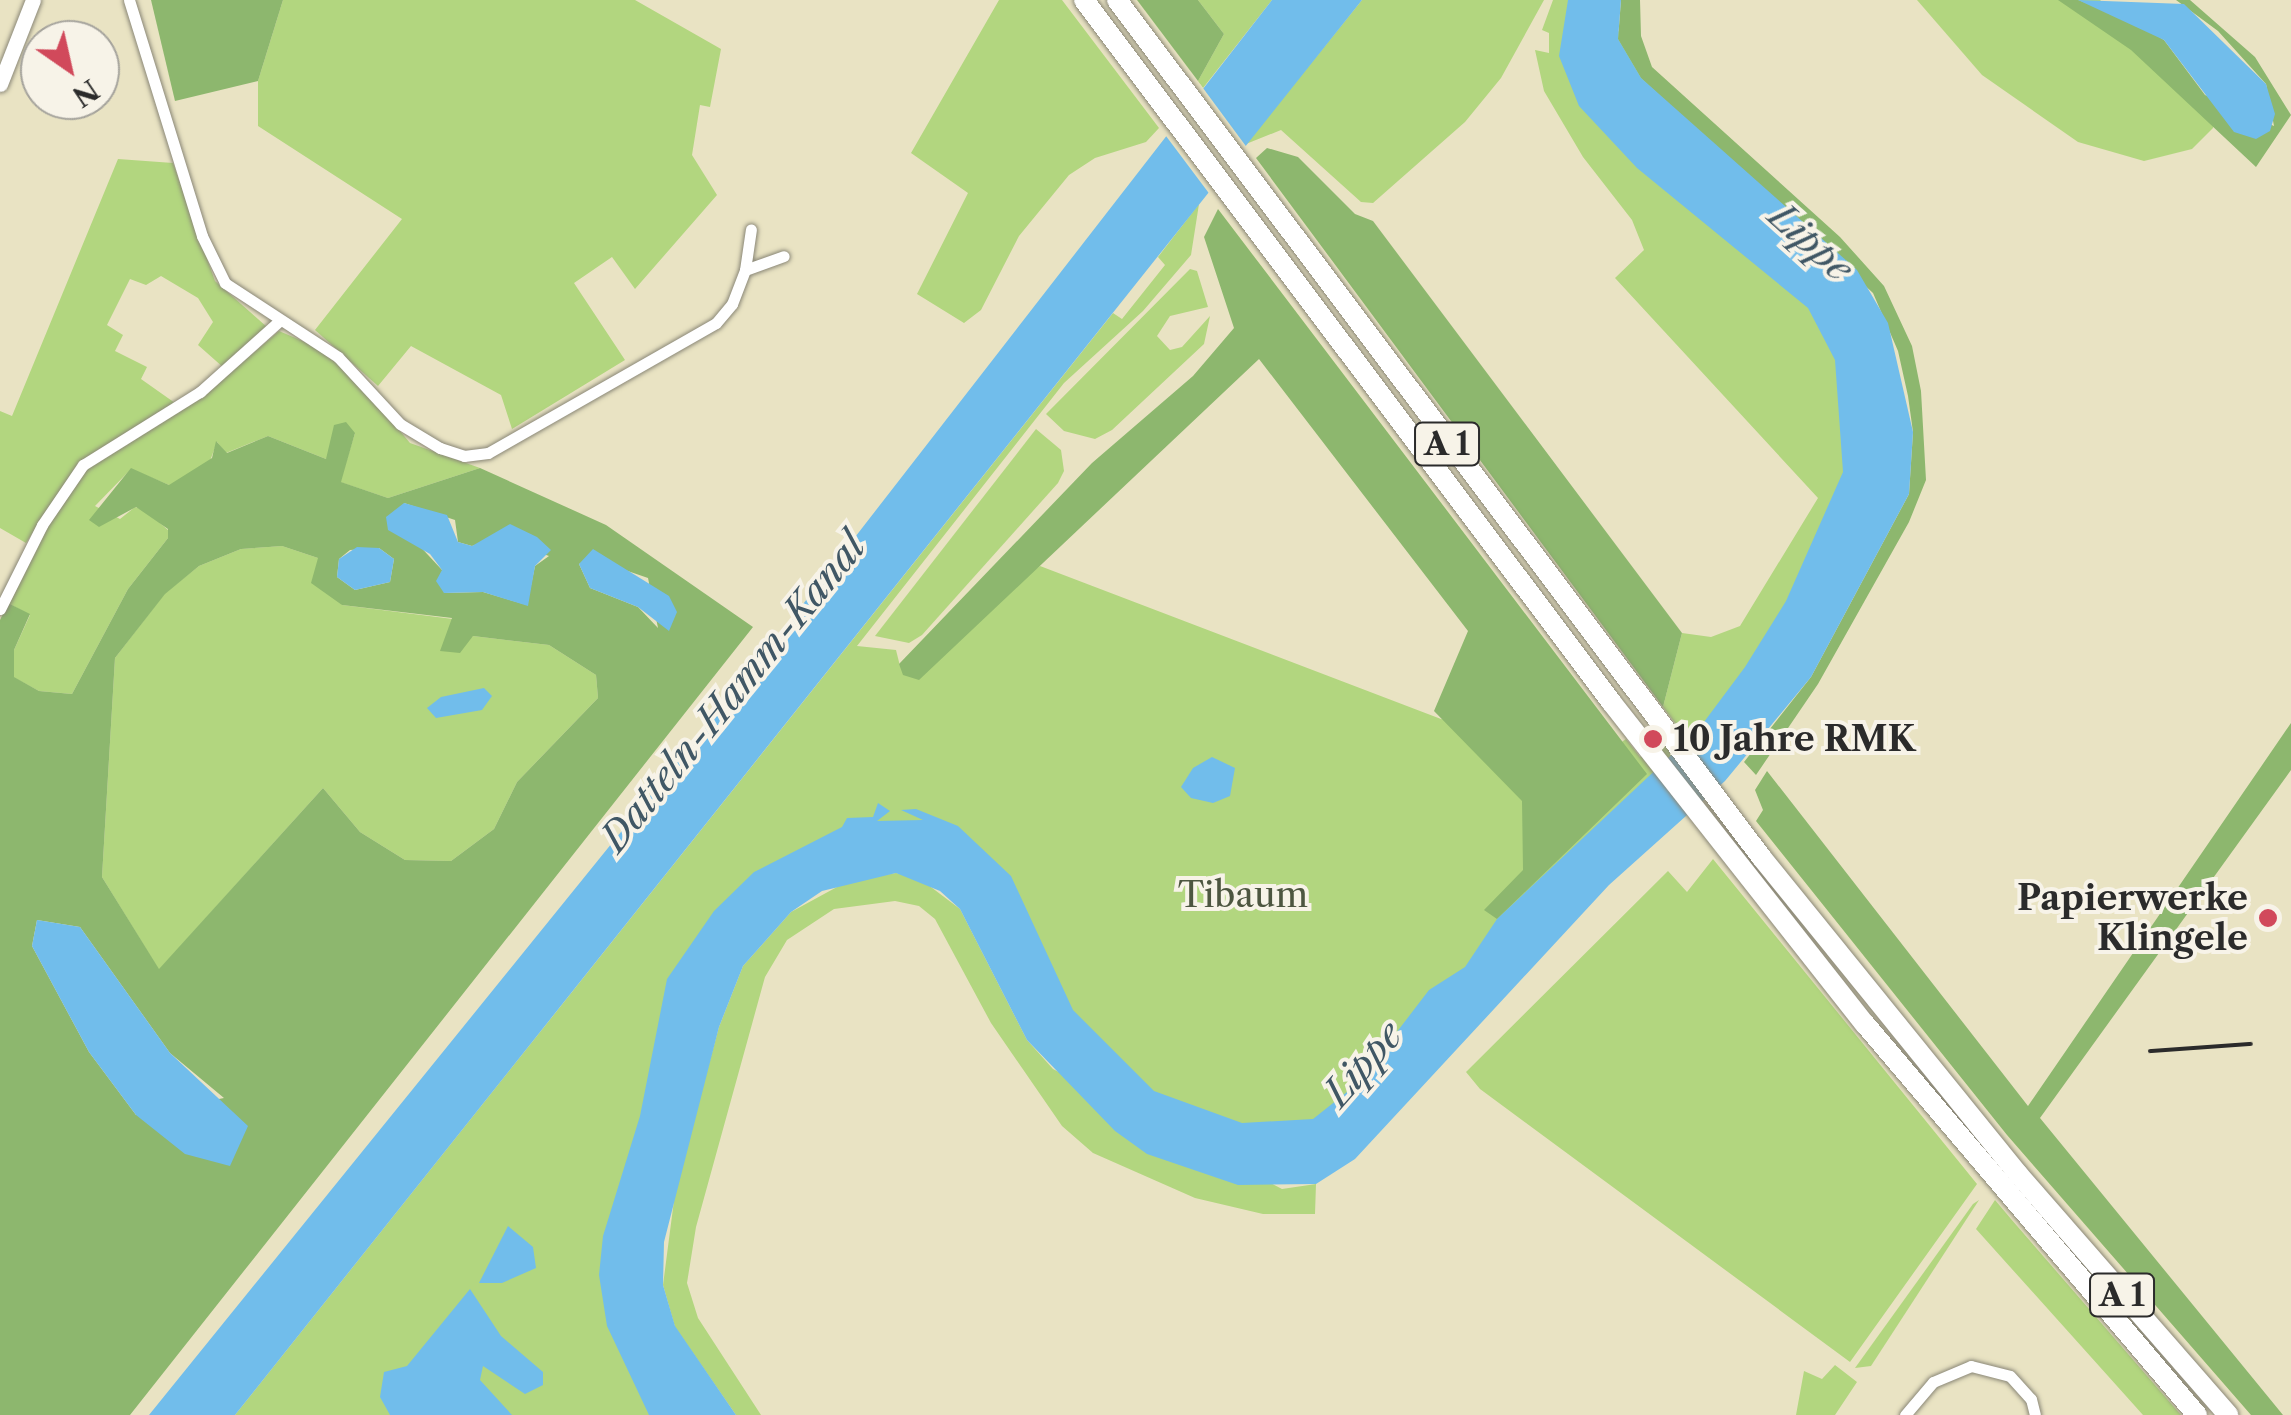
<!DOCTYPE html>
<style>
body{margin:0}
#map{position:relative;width:2291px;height:1415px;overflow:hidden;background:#e9e3c3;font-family:"Libre Caslon Text",serif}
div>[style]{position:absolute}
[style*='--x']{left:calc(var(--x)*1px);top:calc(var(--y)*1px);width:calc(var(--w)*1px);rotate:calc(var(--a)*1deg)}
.green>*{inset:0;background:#b2d67f}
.forest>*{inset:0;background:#8db76e}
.water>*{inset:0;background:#71bdeb}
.pier>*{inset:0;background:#e9e3c3}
.roads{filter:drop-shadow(0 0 2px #8a8777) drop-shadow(0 0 2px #8a8777)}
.street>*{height:11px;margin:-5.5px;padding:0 5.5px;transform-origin:5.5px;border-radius:5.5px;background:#fff}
.secondary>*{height:15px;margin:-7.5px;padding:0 7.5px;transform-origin:7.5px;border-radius:7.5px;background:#fff}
.highway>*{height:20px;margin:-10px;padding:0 10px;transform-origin:10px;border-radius:10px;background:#fff}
.rail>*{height:4px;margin:-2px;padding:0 2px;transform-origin:2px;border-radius:2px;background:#2b2b2b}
.dots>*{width:28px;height:28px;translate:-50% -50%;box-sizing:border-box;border:5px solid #f7f3e8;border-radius:50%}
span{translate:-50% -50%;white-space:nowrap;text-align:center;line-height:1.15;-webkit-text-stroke:8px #f7f3e8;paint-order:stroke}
.shield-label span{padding:2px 8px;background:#f7f3e8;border:2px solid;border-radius:8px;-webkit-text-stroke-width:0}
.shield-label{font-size:32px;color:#2b2b2b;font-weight:700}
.poi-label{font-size:35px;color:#2b2b2b;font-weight:700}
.left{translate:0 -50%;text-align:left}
.right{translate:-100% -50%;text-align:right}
.park-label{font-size:35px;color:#4d5640}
.water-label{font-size:38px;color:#405765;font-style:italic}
.north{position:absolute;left:20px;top:20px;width:100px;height:100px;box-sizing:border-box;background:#f7f3e8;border:2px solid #a5a39c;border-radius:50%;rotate:146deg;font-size:28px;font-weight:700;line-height:40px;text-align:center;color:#2b2b2b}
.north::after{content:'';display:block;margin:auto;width:35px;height:45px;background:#d1495b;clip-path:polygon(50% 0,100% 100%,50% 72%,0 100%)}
</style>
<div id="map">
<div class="green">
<div style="clip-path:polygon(283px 0,635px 0,721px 49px,710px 107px,700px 105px,692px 155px,717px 195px,635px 289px,612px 257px,574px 283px,625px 360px,512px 429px,501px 395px,411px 346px,378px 386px,315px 330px,402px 219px,258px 126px,258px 81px)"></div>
<div style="clip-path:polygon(999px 0,1062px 0,1159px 128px,1146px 142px,1095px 158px,1069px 175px,1019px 236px,981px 310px,964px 323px,917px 294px,968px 193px,911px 153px)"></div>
<div style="clip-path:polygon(1198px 0,1272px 0,1203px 88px,1198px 81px,1224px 34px)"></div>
<div style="clip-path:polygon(1362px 0,1544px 0,1501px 78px,1465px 122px,1373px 203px,1361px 202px,1281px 130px,1246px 144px)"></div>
<div style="clip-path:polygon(1553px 0,1594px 0,1867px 349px,1821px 603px,1341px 1135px,1164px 1131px,944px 860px,769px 896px,635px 1238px,694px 1415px,235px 1415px,1113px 313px,1122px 319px,1165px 265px,1158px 257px,1199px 204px,1191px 255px,1143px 311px,1064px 383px,857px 646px,896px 650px,900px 666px,1040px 566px,1441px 719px,1619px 744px,1626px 739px,1640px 757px,1675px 723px,1663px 707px,1682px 633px,1711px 637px,1740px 626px,1818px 498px,1615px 278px,1644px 250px,1632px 220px,1583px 157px,1544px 91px,1535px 50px,1549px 53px,1549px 33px,1542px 30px)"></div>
<div style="clip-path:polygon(1917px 0,2100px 0,2216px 115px,2213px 128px,2192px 149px,2144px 161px,2078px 142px,1982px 75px)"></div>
<div style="clip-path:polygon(118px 159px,173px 163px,215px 281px,267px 327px,224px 368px,198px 345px,213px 322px,198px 298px,161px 276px,146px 285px,130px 279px,107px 325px,123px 335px,115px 351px,147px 367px,141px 379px,175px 403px,78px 463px,26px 543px,0 528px,0 411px,12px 416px)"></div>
<div style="clip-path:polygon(1190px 269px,1197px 271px,1208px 307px,1170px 316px,1157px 336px,1170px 350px,1182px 347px,1210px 316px,1204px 344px,1112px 430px,1095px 439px,1064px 431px,1046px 414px)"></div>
<div style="clip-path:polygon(279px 331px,312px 345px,353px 375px,410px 443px,480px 468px,388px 498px,340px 482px,355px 433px,326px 459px,268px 436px,226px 453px,217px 442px,200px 488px,169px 485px,131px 469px,95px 506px,120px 519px,135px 507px,146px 511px,168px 530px,168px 538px,128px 589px,72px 694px,39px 691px,13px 677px,14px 650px,30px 615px,8px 603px,46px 528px,87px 468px,209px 391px)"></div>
<div style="clip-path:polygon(1036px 429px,1061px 450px,1064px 471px,1058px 483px,922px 635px,909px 643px,875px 636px)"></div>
<div style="clip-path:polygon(282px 546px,318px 558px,342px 605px,453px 619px,441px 651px,473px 636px,549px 645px,596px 675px,598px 698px,517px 782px,494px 829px,451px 861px,405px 860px,360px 832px,323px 788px,159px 970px,102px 877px,115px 658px,165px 593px,199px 566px,241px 549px)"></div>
<div style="clip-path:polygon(1713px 859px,1977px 1184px,1850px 1362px,1480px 1089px,1466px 1072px,1668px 871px,1687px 892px)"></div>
<div style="clip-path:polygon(896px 873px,919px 878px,960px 909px,1027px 1040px,1053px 1069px,1282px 1189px,1316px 1184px,1315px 1214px,1263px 1214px,1195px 1198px,1093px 1153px,1062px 1126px,991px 1023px,935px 919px,919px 906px,895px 901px,834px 909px,787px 940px,765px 977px,696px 1227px,687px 1283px,698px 1318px,761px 1415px,736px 1415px,675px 1327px,663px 1285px,676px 1185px,719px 1027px,743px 966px,791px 912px,848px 881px)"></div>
<div style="clip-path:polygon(1979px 1200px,1871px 1366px,1855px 1368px,1973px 1204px)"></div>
<div style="clip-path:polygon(1995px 1200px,2011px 1219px,2181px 1415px,2143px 1415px,1976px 1229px)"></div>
<div style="clip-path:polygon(1835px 1365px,1857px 1382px,1835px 1415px,1796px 1415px,1804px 1371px,1822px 1379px)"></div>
</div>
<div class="forest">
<div style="clip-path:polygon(151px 0,283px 0,258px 81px,175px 101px)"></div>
<div style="clip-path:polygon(1137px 0,1198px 0,1224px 34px,1198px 81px)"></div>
<div style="clip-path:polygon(1621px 0,1640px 0,1641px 36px,1652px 67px,1840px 237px,1884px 286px,1912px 346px,1921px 391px,1926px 480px,1909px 522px,1818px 684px,1756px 775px,1744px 762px,1811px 677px,1909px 494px,1913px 432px,1908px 396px,1898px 351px,1873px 293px,1641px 78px,1618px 39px)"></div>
<div style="clip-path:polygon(2058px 0,2078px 0,2134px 22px,2164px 40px,2205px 95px,2274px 126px,2266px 84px,2218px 31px,2176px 0,2190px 0,2255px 57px,2291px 115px,2256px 167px,2131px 50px)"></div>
<div style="clip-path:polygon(1267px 148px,1298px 157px,1355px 214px,1373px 221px,1682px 633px,1663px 707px,1256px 158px)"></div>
<div style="clip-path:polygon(1218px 209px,1647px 774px,1497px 919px,1484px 910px,1523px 870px,1522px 801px,1434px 711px,1468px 631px,1259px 359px,919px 680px,903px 675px,899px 664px,1092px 463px,1193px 376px,1234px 328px,1204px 237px)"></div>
<div style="clip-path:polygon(evenodd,346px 422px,355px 433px,341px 482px,388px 498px,480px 468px,606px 525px,753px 627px,130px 1415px,0 1415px,0 620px,8px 603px,30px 614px,14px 650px,14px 677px,39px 691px,72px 694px,128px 589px,168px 538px,168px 529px,136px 507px,99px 527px,89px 520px,131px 468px,169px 485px,212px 458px,216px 441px,227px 453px,268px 436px,326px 459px,334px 425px,346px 422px,404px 503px,455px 520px,458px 542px,472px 546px,495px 537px,549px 556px,535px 566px,527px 605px,483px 592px,444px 593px,442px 570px,416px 542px,404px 503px,346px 422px,282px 546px,318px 558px,311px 583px,342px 605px,452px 618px,440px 651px,460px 653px,473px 636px,549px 645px,596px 675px,598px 698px,517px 782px,494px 829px,451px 861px,405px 860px,360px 832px,323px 788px,159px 969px,102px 877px,115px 658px,165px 594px,199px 566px,241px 549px,282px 546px,346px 422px,379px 548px,394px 559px,390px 582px,355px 590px,337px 577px,339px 559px,350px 550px,379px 548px,346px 422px,590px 558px,648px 578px,658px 628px,638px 607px,590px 588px,579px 564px,590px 558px,346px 422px,37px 920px,80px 927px,170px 1053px,224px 1098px,136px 1115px,89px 1052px,32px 946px,37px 920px)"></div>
<div style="clip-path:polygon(2291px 723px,2291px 770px,2040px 1118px,2283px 1415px,2251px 1415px,2007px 1135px,1756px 821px,1763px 810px,1755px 790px,1767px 771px,2028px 1106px)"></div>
</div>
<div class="water">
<div style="clip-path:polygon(1272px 0,1362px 0,235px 1415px,149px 1415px,748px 675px)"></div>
<div style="clip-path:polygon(1568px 0,1621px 0,1618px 39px,1641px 78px,1857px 270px,1888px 323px,1913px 432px,1909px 494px,1811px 677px,1725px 781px,1609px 885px,1355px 1159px,1316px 1184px,1238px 1185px,1147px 1154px,1115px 1131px,1027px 1040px,960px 909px,940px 891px,896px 873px,822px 891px,791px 912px,743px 966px,719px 1027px,664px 1242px,663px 1285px,675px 1326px,736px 1415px,649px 1415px,607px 1326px,599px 1275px,603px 1236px,640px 1116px,667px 979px,714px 911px,754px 872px,842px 827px,847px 818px,873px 817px,878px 803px,890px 811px,877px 821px,923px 820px,901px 810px,916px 809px,958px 826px,1011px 876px,1073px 1010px,1154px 1091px,1242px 1123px,1313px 1119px,1357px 1084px,1429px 990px,1465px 967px,1497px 919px,1698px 730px,1745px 667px,1786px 601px,1843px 472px,1835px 360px,1808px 308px,1637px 168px,1579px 106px,1559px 56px)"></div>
<div style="clip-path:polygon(2078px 0,2184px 4px,2266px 84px,2275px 114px,2270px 131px,2256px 139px,2234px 132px,2164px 40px)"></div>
<div style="clip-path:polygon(404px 503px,447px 515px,458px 542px,472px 546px,510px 524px,537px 537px,551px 550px,535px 566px,528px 606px,483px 592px,444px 593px,436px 581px,442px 570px,430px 554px,388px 530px,386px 517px)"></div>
<div style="clip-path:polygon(357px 547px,379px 548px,394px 559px,390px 582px,355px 590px,337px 577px,339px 559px)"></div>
<div style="clip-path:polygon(593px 549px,669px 596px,677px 612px,669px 631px,638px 607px,590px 588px,579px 564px)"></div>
<div style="clip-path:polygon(484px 688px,492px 696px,482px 710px,436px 718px,427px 708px,441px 697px)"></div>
<div style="clip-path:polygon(1212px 757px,1235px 768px,1230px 796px,1213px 803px,1191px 798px,1181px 787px,1193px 768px)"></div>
<div style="clip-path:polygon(37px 920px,80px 927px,170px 1053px,248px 1126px,230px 1166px,185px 1154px,136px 1115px,89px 1052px,32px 946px)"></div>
<div style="clip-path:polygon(508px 1226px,533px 1247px,536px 1268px,502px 1283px,479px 1283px)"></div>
<div style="clip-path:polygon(470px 1289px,501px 1336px,543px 1372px,543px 1385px,525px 1394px,483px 1366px,480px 1380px,512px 1415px,390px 1415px,380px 1397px,384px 1372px,407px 1366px)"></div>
</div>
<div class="pier">
<div style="clip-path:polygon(1200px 84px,1248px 149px,1211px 196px,1163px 132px)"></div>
</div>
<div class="roads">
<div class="street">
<div style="--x:129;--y:0;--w:247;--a:72.8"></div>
<div style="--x:202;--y:236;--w:52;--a:63.9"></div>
<div style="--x:225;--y:283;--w:135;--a:33.2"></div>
<div style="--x:338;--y:357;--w:91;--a:47.2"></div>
<div style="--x:400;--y:424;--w:47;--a:31"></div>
<div style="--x:440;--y:448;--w:25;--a:18"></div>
<div style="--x:464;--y:456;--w:24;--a:-7"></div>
<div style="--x:488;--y:453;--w:262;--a:-29.7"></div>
<div style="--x:716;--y:323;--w:25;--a:-50"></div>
<div style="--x:732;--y:304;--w:36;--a:-69"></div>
<div style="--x:745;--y:270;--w:41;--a:-19.7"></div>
<div style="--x:745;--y:270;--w:41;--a:-81.7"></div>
<div style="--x:0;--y:609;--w:94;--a:-63.4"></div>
<div style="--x:42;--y:525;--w:73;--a:-55.7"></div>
<div style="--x:83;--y:465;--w:138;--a:-32"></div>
<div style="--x:200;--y:392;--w:106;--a:-41.9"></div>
<div style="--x:1905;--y:1415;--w:43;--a:-49.7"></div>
<div style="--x:1933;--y:1382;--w:41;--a:-22.8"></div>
<div style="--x:1971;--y:1366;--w:40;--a:14.4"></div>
<div style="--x:2010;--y:1376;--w:31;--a:48"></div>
<div style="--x:2031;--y:1399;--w:16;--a:76"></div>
</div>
<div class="secondary">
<div style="--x:0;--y:84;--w:90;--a:-68.6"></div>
</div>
<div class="highway">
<div style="--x:1084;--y:0;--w:879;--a:53.09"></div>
<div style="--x:1612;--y:703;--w:409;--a:51.8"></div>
<div style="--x:1865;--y:1024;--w:513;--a:49.67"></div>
<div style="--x:1117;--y:0;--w:1073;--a:53.07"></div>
<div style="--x:1762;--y:858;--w:407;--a:51"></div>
<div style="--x:2018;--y:1174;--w:320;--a:48.9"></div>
</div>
</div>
<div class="rail">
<div style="--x:2150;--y:1051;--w:101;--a:-4"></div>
</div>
<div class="dots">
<div style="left:1653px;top:739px;background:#d1495b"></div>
<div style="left:2268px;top:918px;background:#d1495b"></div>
</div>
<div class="shield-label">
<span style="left:1447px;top:444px">A 1</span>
<span style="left:2122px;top:1295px">A 1</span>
</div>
<div class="poi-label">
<span class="left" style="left:1673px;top:739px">10 Jahre RMK</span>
<span class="right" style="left:2248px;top:918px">Papierwerke<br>Klingele</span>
</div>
<div class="park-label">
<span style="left:1243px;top:895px">Tibaum</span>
</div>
<div class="water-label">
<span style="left:1811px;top:242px;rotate:42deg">Lippe</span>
<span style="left:733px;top:692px;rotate:-51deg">Datteln-Hamm-Kanal</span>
<span style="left:1363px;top:1064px;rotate:-49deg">Lippe</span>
</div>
<div class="north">N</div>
</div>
